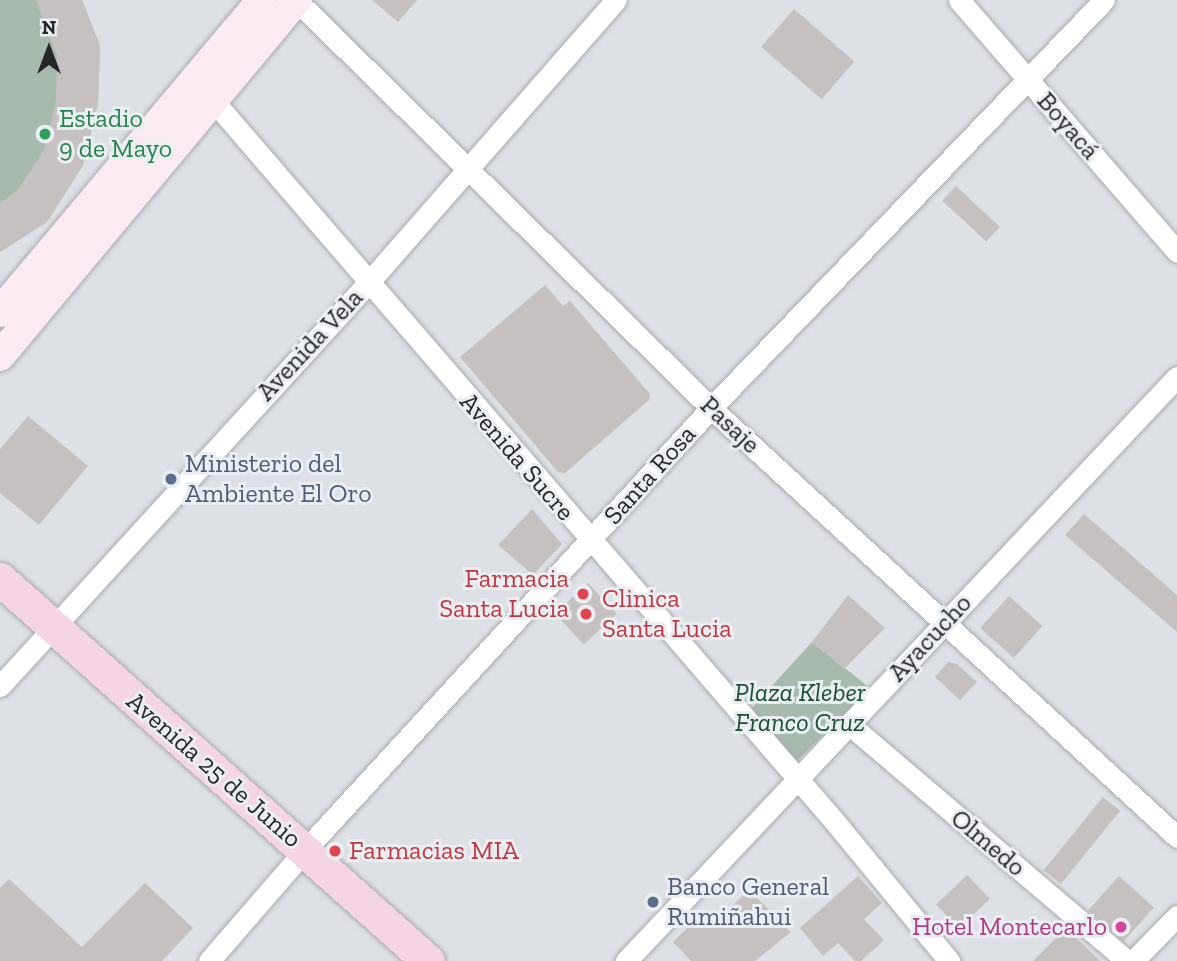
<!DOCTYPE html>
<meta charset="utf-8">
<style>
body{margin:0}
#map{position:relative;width:1177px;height:961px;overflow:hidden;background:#dde0e4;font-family:"Zilla Slab",serif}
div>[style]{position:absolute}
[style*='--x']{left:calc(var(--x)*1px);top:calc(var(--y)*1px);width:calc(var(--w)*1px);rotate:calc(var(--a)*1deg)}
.green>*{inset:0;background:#a7baae}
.building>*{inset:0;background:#c6c1c1;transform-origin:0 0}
.roads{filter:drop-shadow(0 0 2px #a9abaf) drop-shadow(0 0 2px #a9abaf)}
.street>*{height:21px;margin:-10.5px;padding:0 10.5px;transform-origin:10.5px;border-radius:10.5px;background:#fff}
.secondary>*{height:30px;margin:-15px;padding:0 15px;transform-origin:15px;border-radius:15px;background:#faeaf2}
.primary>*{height:33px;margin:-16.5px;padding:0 16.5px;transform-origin:16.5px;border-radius:16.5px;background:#f5d5e4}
.dots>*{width:19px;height:19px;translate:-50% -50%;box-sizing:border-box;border:4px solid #eaedf1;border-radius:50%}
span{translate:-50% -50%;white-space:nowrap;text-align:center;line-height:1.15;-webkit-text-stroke:6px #eaedf1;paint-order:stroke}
.leisure-label{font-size:26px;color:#27864d}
.left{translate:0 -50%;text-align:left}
.street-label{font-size:26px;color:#262728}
.service-label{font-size:26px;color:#4e5e75}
.health-label{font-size:26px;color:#be3a42}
.right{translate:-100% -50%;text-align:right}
.park-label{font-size:26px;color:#1b5035;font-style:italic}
.hotel-label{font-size:26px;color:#b23c85}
.north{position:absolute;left:14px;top:14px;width:70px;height:70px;-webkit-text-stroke:5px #eaedf1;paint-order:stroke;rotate:0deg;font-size:19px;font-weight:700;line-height:28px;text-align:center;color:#262728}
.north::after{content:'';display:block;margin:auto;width:24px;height:32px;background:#262728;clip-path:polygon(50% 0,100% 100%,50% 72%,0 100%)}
</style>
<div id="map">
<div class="green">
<div style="clip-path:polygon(0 0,82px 0,100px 46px,98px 103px,83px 165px,47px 222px,0 252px)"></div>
<div style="clip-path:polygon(812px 642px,870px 688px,797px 761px,750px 710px)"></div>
</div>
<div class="building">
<div style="clip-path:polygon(36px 0,82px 0,100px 46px,98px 103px,83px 165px,47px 222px,0 252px,0 203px,17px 191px,44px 150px,56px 101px,57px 56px)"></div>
<div style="clip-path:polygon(372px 0,417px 0,398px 22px)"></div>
<div style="left:794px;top:9px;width:80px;height:50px;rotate:41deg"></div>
<div style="left:956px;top:186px;width:60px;height:20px;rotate:43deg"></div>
<div style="clip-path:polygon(545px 285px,563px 306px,570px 301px,650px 394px,649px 400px,565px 473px,558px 472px,460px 357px)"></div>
<div style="clip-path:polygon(28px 416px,88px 466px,39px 525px,0 493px,0 449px)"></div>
<div style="clip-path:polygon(532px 509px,562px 544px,533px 575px,498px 545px)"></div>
<div style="clip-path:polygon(1084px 514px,1177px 595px,1177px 632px,1065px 535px)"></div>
<div style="left:588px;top:583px;width:42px;height:45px;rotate:47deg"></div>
<div style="clip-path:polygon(848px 595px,885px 628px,844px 669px,812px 642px)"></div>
<div style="left:1009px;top:596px;width:45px;height:43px;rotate:42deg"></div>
<div style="clip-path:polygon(948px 662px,957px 664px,977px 682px,960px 700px,935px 677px)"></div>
<div style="left:1103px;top:797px;width:22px;height:94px;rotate:39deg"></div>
<div style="left:967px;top:875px;width:33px;height:43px;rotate:46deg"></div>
<div style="clip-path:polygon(858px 876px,882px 903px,864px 919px,884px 940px,861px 961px,855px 961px,838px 943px,823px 956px,800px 928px)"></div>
<div style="left:1119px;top:876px;width:47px;height:46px;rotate:42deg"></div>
<div style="clip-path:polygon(9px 879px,82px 947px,145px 883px,193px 928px,162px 961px,0 961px,0 888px)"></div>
<div style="clip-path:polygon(749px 890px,791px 932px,755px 961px,691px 961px,673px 942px,701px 914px,712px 925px)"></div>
<div style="clip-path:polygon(1066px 928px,1074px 936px,1100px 961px,1033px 961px)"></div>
</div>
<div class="roads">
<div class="street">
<div style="--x:296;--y:0;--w:582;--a:44.51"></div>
<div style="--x:711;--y:408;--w:633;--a:42.63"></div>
<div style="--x:959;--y:0;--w:333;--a:49.1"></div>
<div style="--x:204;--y:90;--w:966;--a:49.24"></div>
<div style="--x:835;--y:822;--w:180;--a:50.6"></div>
<div style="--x:0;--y:686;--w:546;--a:-47.6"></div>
<div style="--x:368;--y:283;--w:376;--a:-48.8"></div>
<div style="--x:850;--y:725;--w:364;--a:40.4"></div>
<div style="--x:209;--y:961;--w:147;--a:-49.1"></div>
<div style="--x:305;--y:850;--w:600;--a:-47.43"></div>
<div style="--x:711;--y:408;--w:566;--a:-46.07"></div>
<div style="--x:626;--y:961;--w:803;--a:-46.67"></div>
<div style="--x:1133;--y:961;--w:63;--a:-45.6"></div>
</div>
<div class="secondary">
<div style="--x:0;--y:312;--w:407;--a:-50"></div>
<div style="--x:0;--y:356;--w:464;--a:-50.2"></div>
</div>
<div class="primary">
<div style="--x:0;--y:579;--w:574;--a:41.75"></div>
</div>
</div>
<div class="dots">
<div style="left:45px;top:134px;background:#2e9e5b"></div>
<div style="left:171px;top:479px;background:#5c6f8a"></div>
<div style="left:583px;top:594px;background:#e0444e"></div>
<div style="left:586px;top:614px;background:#e0444e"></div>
<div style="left:335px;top:851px;background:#e0444e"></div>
<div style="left:653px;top:902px;background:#5c6f8a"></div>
<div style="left:1121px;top:927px;background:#d1479c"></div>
</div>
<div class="leisure-label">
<span class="left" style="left:59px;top:134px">Estadio<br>9 de Mayo</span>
</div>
<div class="street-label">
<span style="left:1068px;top:126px;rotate:49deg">Boyacá</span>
<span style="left:310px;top:345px;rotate:-47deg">Avenida Vela</span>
<span style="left:730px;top:425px;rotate:43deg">Pasaje</span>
<span style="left:517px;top:457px;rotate:49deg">Avenida Sucre</span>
<span style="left:650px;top:475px;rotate:-48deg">Santa Rosa</span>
<span style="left:930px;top:638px;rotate:-47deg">Ayacucho</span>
<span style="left:214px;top:770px;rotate:41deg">Avenida 25 de Junio</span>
<span style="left:988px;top:843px;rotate:40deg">Olmedo</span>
</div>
<div class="service-label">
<span class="left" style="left:185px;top:479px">Ministerio del<br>Ambiente El Oro</span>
<span class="left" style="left:667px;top:902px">Banco General<br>Rumiñahui</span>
</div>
<div class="health-label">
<span class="right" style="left:569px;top:594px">Farmacia<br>Santa Lucia</span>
<span class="left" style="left:602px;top:614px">Clinica<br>Santa Lucia</span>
<span class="left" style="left:349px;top:851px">Farmacias MIA</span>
</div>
<div class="park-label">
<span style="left:800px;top:708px">Plaza Kleber<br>Franco Cruz</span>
</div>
<div class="hotel-label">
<span class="right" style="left:1107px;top:927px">Hotel Montecarlo</span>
</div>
<div class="north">N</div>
</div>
